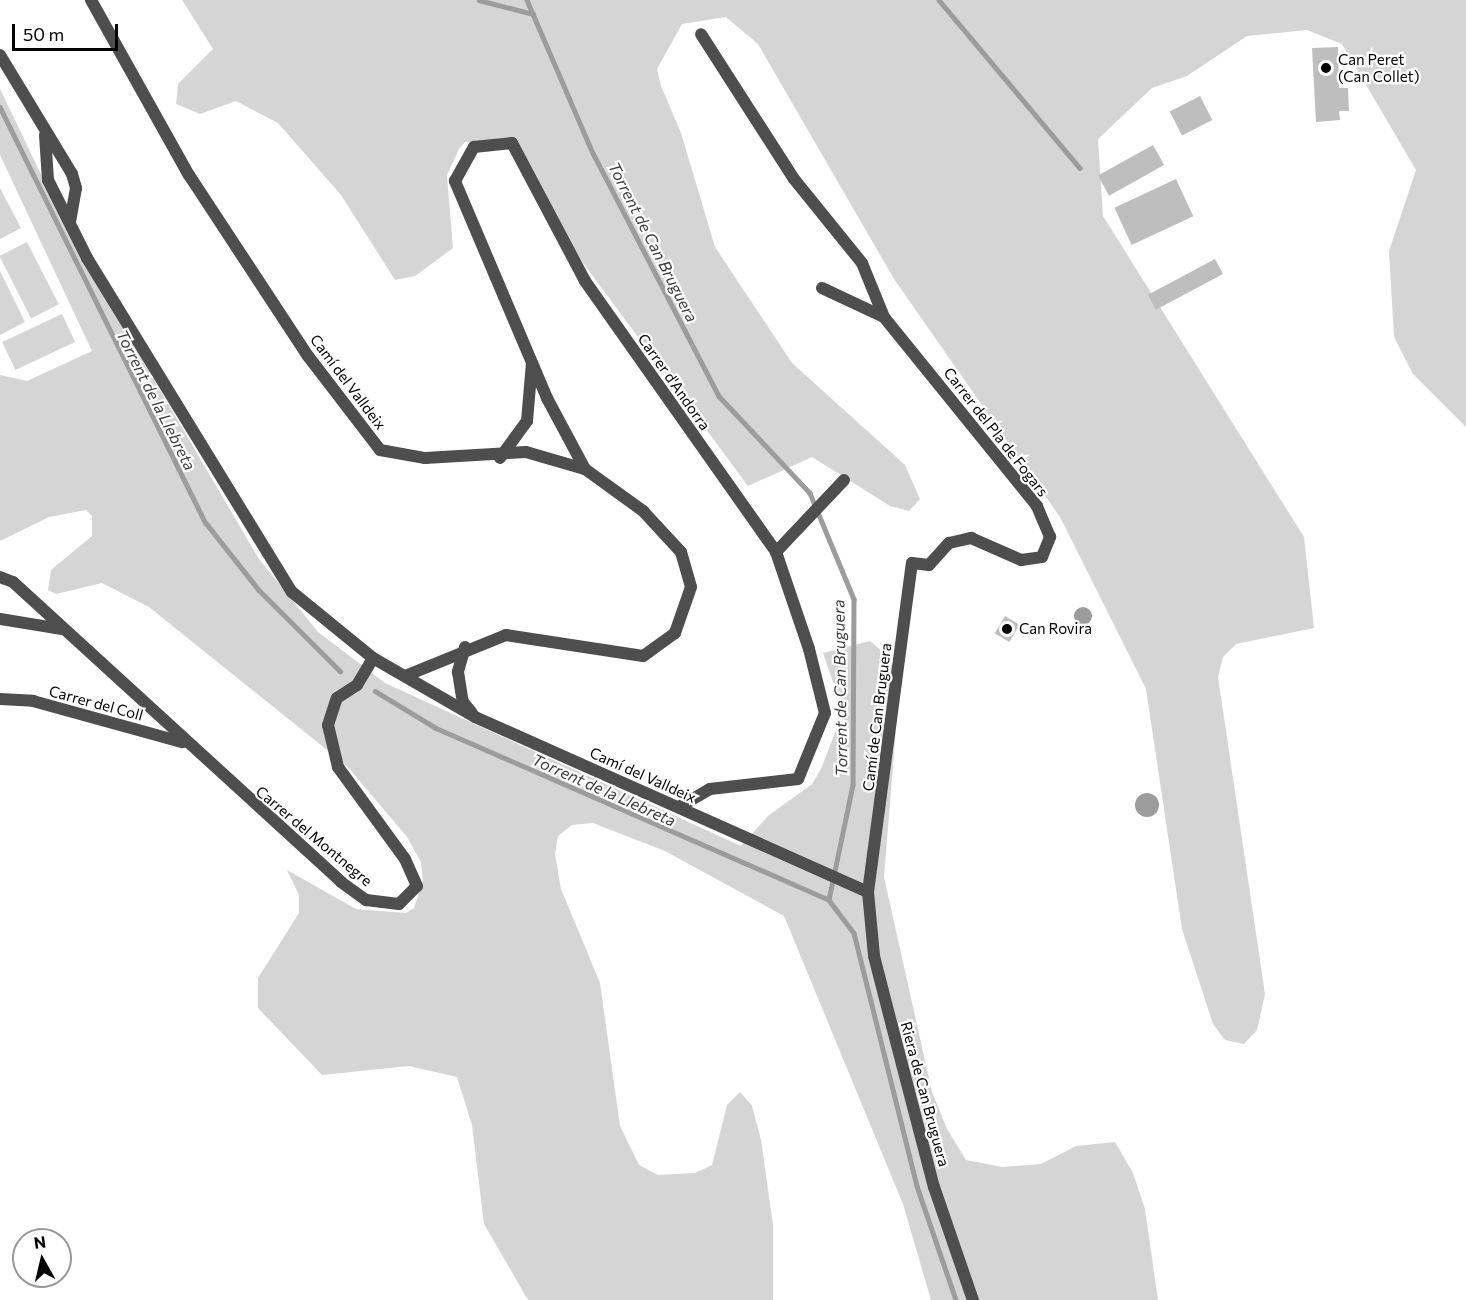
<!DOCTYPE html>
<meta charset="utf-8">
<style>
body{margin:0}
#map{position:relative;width:1466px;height:1300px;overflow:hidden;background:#fff;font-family:Commissioner,sans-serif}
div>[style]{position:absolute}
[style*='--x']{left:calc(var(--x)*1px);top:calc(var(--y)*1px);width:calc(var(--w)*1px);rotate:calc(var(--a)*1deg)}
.green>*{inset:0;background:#d5d5d5;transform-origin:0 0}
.water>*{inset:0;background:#9c9c9c}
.round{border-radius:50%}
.stream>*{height:4.5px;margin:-2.25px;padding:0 2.25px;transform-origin:2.25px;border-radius:2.25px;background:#9c9c9c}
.building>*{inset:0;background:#bebebe;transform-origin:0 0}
.minor>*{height:12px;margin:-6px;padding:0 6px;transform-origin:6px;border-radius:6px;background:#4e4e4e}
.tertiary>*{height:12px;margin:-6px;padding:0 6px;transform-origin:6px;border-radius:6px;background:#4e4e4e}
.dots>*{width:16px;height:16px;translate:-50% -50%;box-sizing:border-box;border:3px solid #fff;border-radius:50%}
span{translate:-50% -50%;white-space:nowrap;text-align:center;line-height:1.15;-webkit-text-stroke:4.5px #fff;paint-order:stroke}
.poi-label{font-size:15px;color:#000}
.left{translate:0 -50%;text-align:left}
.street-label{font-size:15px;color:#000}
.water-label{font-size:16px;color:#3d3d3d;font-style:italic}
.north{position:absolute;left:12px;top:1228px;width:60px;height:60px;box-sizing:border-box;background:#fff;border:2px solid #999;border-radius:50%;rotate:352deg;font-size:16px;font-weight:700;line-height:24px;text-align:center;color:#000}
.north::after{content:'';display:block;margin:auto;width:21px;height:27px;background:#000;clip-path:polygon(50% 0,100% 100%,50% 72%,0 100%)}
.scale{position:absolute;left:12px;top:24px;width:106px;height:27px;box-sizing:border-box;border:3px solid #000;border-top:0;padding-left:8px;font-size:18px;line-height:21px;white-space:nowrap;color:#000;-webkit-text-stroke:4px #fff;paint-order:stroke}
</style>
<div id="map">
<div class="green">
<div style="clip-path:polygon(182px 0,1466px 0,1466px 427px,1413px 374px,1394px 337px,1389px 251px,1416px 170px,1342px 44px,1307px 30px,1247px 36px,1187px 76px,1152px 88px,1098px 139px,1103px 216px,1304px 537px,1314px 628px,1236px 644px,1223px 657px,1218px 677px,1265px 994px,1257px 1030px,1244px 1044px,1225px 1040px,1213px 1024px,1182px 929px,1146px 689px,1060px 517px,894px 279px,758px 44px,726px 17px,682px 24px,657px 69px,661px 86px,681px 133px,715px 247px,792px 363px,905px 465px,920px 499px,909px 511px,890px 506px,812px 457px,748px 486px,567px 241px,511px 139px,465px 142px,459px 149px,447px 175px,453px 248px,415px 276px,395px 280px,341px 195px,278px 123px,236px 101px,200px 114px,176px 104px,178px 84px,213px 49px)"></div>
<div style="clip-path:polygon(0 89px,76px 247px,259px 559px,318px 632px,385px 683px,741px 846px,768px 816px,812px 784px,821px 769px,840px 720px,840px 702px,823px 653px,870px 641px,884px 653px,897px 673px,899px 692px,884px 877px,932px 1092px,947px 1129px,966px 1160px,1002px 1167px,1041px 1164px,1076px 1146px,1115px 1142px,1133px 1173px,1145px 1209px,1158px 1300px,931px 1300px,903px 1204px,784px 916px,665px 851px,593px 823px,572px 825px,558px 836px,555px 854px,561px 889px,600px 983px,620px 1126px,639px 1165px,658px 1175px,695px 1173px,712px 1165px,727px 1105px,740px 1092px,752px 1106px,761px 1140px,773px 1225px,773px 1300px,528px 1300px,484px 1224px,472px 1125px,457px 1077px,409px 1066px,322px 1075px,258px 1008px,258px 978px,299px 913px,299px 895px,287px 870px,356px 909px,406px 913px,414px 908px,423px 881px,421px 862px,407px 837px,347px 766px,149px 607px,102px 583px,56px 594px,48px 590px,51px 570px,92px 536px,92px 516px,86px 510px,49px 517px,0 541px,0 375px,27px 381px,92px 351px,0 155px)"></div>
<div style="clip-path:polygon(0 188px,21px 228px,0 239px)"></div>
<div style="left:27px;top:242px;width:70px;height:31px;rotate:63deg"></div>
<div style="clip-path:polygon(0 271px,25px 322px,0 335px)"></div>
<div style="left:62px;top:314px;width:31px;height:66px;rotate:65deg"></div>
</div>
<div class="water">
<div class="round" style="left:1074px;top:607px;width:18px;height:18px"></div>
<div class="round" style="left:1135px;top:793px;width:24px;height:24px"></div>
</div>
<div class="stream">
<div style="--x:479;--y:0;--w:56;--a:14.5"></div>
<div style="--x:533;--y:14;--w:151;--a:66.7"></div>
<div style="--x:593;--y:153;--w:274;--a:62.6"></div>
<div style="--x:719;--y:396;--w:133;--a:46.8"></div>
<div style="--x:810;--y:493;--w:115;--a:67.5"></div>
<div style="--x:854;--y:599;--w:186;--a:90.3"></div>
<div style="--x:853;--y:785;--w:117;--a:101.8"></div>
<div style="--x:829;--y:900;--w:41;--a:52.9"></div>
<div style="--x:854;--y:933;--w:261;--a:76"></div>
<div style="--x:917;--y:1186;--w:120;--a:71.1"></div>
<div style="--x:527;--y:0;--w:15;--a:67"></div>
<div style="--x:939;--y:0;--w:219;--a:50"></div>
<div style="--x:0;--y:107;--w:464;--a:63.7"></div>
<div style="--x:206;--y:523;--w:85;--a:51.7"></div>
<div style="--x:259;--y:590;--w:115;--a:45"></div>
<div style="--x:375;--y:691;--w:71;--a:31.2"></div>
<div style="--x:436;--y:728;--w:429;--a:23.6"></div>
</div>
<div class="building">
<div style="clip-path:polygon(1338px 47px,1339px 88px,1348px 88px,1349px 111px,1339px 111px,1340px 120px,1316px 122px,1312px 48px)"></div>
<div style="left:1200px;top:96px;width:27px;height:34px;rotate:63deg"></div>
<div style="left:1153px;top:145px;width:23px;height:63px;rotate:61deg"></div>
<div style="left:1176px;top:179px;width:41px;height:68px;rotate:65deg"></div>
<div style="left:1215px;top:259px;width:17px;height:76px;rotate:62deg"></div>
<div style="left:1005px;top:616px;width:17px;height:20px;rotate:31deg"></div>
</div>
<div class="minor">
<div style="--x:91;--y:0;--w:201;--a:60.8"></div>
<div style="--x:189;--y:175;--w:217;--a:56.7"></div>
<div style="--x:308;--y:356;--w:118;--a:52.5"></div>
<div style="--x:380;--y:450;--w:46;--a:10.1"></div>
<div style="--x:425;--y:458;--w:101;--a:-3.4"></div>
<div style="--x:526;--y:452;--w:61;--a:16.1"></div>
<div style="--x:585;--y:469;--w:72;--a:35.9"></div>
<div style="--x:643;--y:511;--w:56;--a:47.2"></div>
<div style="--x:681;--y:552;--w:36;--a:74"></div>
<div style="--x:691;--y:587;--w:49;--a:109.2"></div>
<div style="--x:675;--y:633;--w:39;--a:144"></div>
<div style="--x:643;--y:656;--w:139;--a:-171.3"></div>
<div style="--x:506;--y:635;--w:109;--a:157.9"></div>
<div style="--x:0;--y:55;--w:139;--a:58.8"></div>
<div style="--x:72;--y:174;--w:15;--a:74"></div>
<div style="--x:76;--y:188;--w:35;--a:100"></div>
<div style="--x:45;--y:135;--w:45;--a:86.2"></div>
<div style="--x:48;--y:180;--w:87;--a:63.4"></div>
<div style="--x:87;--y:258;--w:392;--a:58.5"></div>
<div style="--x:292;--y:592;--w:104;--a:39.2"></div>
<div style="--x:373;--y:658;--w:118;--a:30"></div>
<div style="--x:475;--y:717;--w:430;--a:24"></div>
<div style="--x:868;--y:892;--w:332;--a:-82.4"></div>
<div style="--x:912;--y:563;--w:17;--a:7"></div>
<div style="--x:929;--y:565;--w:30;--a:-48"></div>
<div style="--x:949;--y:543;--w:23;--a:-13"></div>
<div style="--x:971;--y:538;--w:55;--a:23.7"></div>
<div style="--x:1021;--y:560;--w:21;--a:-8"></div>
<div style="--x:1042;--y:557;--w:22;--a:-68"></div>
<div style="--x:1050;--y:537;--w:34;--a:-113"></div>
<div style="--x:1037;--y:506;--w:243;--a:-129"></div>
<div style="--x:884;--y:317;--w:58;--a:-112.2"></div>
<div style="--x:862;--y:263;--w:108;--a:-129"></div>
<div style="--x:794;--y:179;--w:172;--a:-122.7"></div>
<div style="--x:822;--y:288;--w:68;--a:25.1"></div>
<div style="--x:500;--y:458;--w:46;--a:-53.9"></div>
<div style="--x:527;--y:421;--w:58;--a:-85.1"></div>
<div style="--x:585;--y:469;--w:81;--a:-118.2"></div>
<div style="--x:547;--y:398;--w:236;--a:-113"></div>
<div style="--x:455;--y:181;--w:39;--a:-61"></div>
<div style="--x:474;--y:147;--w:38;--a:-6"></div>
<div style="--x:512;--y:143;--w:156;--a:62.1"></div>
<div style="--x:585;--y:281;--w:332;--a:54.8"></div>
<div style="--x:776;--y:552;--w:102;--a:71.2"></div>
<div style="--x:809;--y:649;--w:66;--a:76"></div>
<div style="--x:825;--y:713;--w:71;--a:112.2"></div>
<div style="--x:798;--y:779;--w:89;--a:173.5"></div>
<div style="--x:710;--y:789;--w:36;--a:150"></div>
<div style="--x:776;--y:552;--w:99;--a:-46.6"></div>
<div style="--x:0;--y:577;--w:14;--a:21"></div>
<div style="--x:13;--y:582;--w:445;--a:42.4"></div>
<div style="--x:341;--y:882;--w:31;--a:36"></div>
<div style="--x:366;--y:900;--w:33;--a:7"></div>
<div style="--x:399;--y:904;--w:25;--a:-45"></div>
<div style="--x:417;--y:886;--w:30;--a:-114"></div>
<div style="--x:405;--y:859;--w:114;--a:-126.1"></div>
<div style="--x:338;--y:767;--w:43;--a:-103.4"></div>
<div style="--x:328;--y:725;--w:28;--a:-72"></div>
<div style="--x:337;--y:698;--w:24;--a:-33"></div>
<div style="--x:357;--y:685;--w:31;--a:-59"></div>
<div style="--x:0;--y:619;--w:63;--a:9.2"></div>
<div style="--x:465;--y:647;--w:26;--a:106"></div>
<div style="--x:458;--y:672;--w:30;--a:81"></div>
<div style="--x:463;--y:702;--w:14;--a:51"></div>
<div style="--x:0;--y:699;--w:33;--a:3"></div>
<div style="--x:33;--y:701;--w:155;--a:15.4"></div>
</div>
<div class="tertiary">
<div style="--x:868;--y:892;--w:64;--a:84.6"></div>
<div style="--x:874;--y:956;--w:72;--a:75.6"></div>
<div style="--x:892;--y:1026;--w:166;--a:75.4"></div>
<div style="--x:934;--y:1187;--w:120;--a:71"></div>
</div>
<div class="dots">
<div style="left:1326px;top:68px;background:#000"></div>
<div style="left:1007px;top:629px;background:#000"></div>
</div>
<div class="poi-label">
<span class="left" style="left:1338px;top:68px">Can Peret<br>(Can Collet)</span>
<span class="left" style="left:1019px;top:629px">Can Rovira</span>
</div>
<div class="street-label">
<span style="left:348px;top:382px;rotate:53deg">Camí del Valldeix</span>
<span style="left:674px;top:382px;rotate:55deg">Carrer d'Andorra</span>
<span style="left:996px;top:432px;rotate:52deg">Carrer del Pla de Fogars</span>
<span style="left:96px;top:703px;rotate:15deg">Carrer del Coll</span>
<span style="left:877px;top:717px;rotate:-83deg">Camí de Can Bruguera</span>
<span style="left:643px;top:775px;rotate:24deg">Camí del Valldeix</span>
<span style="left:314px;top:836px;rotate:40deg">Carrer del Montnegre</span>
<span style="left:925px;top:1094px;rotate:75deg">Riera de Can Bruguera</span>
</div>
<div class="water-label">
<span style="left:653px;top:242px;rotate:63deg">Torrent de Can Bruguera</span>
<span style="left:156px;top:400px;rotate:63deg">Torrent de la Llebreta</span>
<span style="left:840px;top:688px;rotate:-91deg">Torrent de Can Bruguera</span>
<span style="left:604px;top:790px;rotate:24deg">Torrent de la Llebreta</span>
</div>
<div class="north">N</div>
<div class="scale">50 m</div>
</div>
